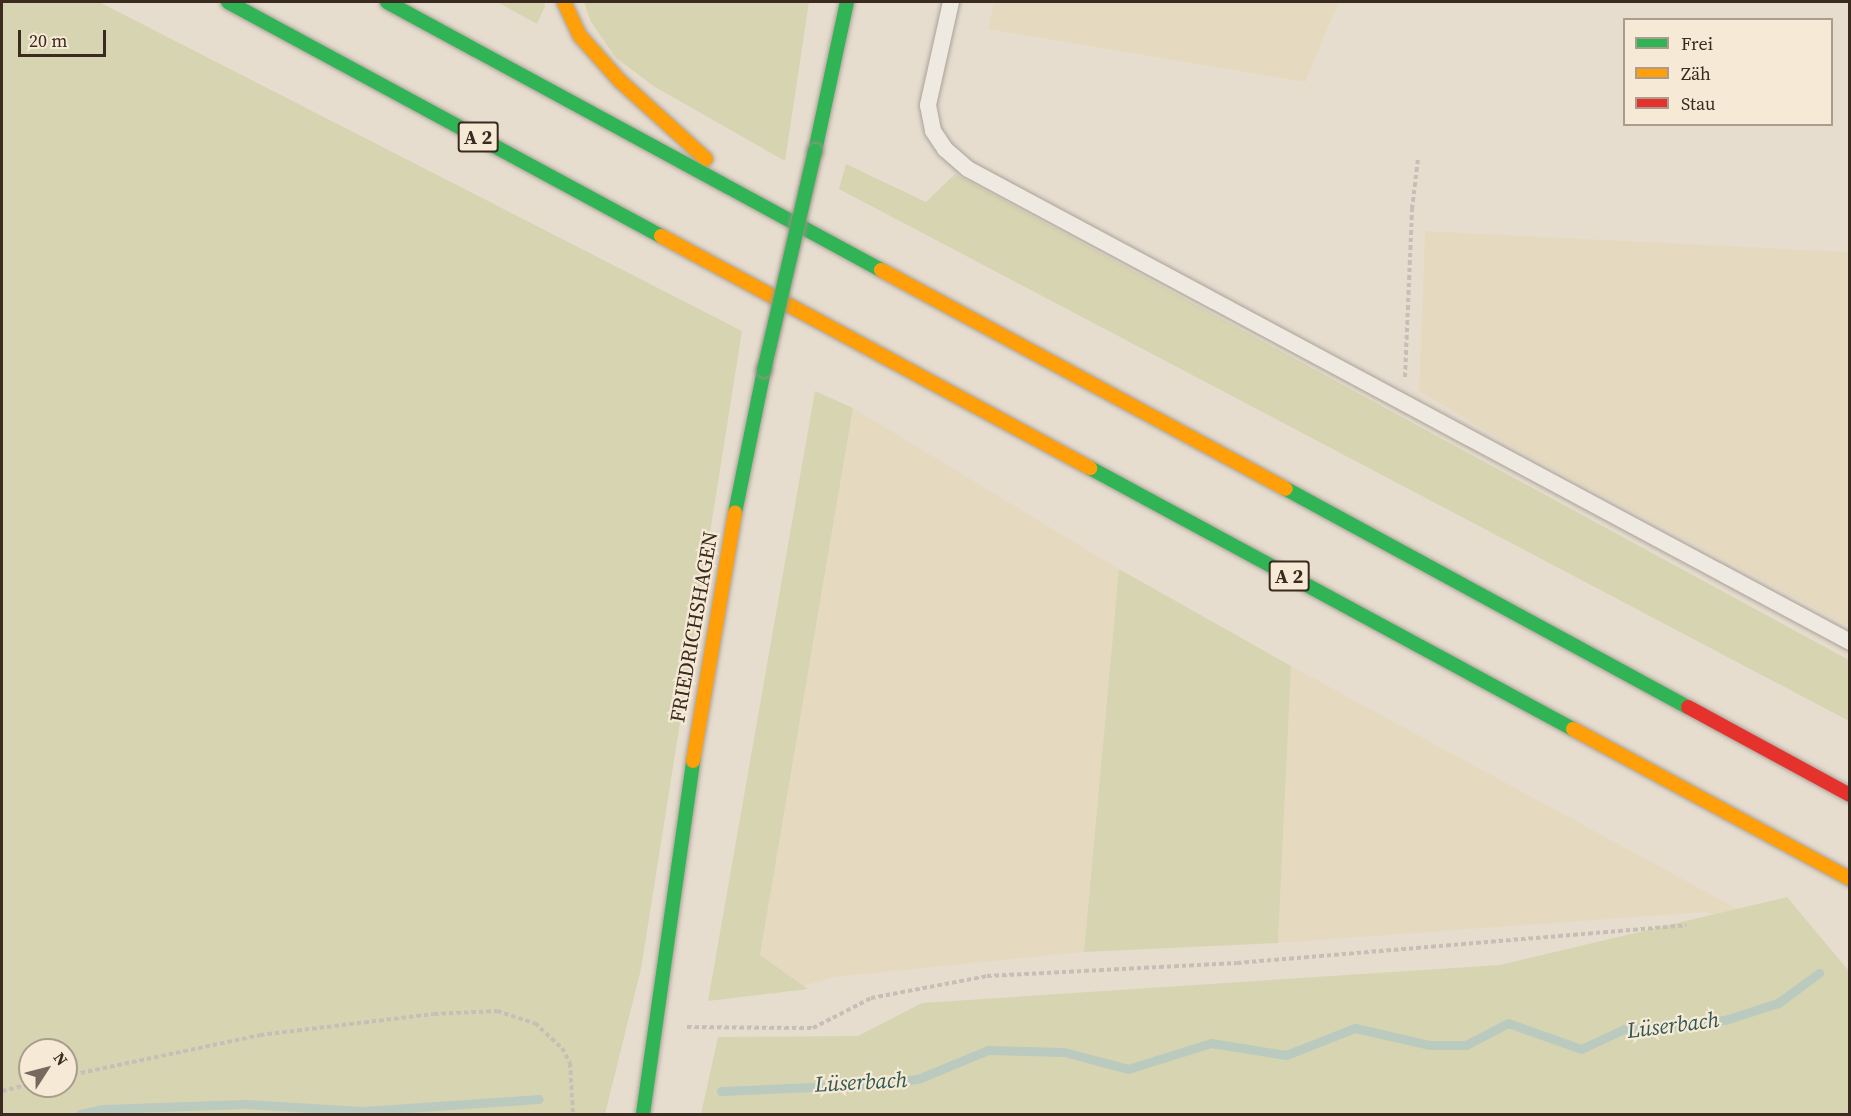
<!DOCTYPE html>
<meta charset="utf-8">
<style>
body{margin:0}
#map{position:relative;width:1851px;height:1116px;overflow:hidden;background:#e6ddcf;font-family:"Source Serif 4",serif}
div>[style]{position:absolute}
[style*='--x']{left:calc(var(--x)*1px);top:calc(var(--y)*1px);width:calc(var(--w)*1px);rotate:calc(var(--a)*1deg)}
.farmland>*{inset:0;background:#e5dac0}
.green>*{inset:0;background:#d7d4b2}
.stream>*{height:9px;margin:-4.5px;padding:0 4.5px;transform-origin:4.5px;border-radius:4.5px;background:#bacabf}
.path>*{height:4px;margin-top:-2px;transform-origin:0;background:repeating-linear-gradient(90deg,#c7bfb7 0 4.5px,transparent 0 7.5px)}
.roads{filter:drop-shadow(0 0 2px #aba297) drop-shadow(0 0 2px #aba297)}
.lane>*{height:16px;margin:-8px;padding:0 8px;transform-origin:8px;border-radius:8px;background:#eee9e1}
.fast>*{height:14px;margin:-7px;padding:0 7px;transform-origin:7px;border-radius:7px;background:#30b455}
.slow>*{height:14px;margin:-7px;padding:0 7px;transform-origin:7px;border-radius:7px;background:#ff9f0a}
.jam>*{height:14px;margin:-7px;padding:0 7px;transform-origin:7px;border-radius:7px;background:#e5322d}
.bridges{filter:drop-shadow(0 0 2px #9b9288) drop-shadow(0 0 2px #9b9288)}
.fast-bridge>*{height:14px;margin:-7px;padding:0 7px;transform-origin:7px;border-radius:7px;background:#30b455}
span{translate:-50% -50%;white-space:nowrap;text-align:center;line-height:1.15;-webkit-text-stroke:4.5px #f6ead6;paint-order:stroke}
.shield-label span{padding:2px 4px;background:#f6ead6;border:2px solid;border-radius:4px;-webkit-text-stroke-width:0}
.shield-label{font-size:20px;color:#3a2a1f;font-weight:700}
.street-label{font-size:21px;color:#3a2a1f}
.water-label{font-size:22px;color:#2f5a54;font-style:italic}
.frame{position:absolute;inset:0;border:3px solid #3a2a1f;pointer-events:none}
.legend{position:absolute;left:1623px;top:18px;width:210px;height:108px;box-sizing:border-box;background:#f6ead6;border:2px solid #ab9d8d;margin:0;padding:8px 10px;list-style:none;font-size:18px;color:#3a2a1f}
.legend li{display:flex;align-items:center;gap:12px;height:30px}
.legend b{width:30px;border:2px solid #ab9d8d}
.north{position:absolute;left:18px;top:1038px;width:60px;height:60px;box-sizing:border-box;background:#f6ead6;border:2px solid #ab9d8d;border-radius:50%;rotate:54deg;font-size:16px;font-weight:700;line-height:24px;text-align:center;color:#3a2a1f}
.north::after{content:'';display:block;margin:auto;width:21px;height:27px;background:#76695d;clip-path:polygon(50% 0,100% 100%,50% 72%,0 100%)}
.scale{position:absolute;left:18px;top:30px;width:88px;height:27px;box-sizing:border-box;border:3px solid #3a2a1f;border-top:0;padding-left:8px;font-size:18px;line-height:21px;white-space:nowrap;color:#3a2a1f;-webkit-text-stroke:4px #f6ead6;paint-order:stroke}
</style>
<div id="map">
<div class="farmland">
<div style="clip-path:polygon(994px 2px,1339px 2px,1305px 82px,988px 29px)"></div>
<div style="clip-path:polygon(1425px 231px,1849px 252px,1849px 626px,1529px 456px,1419px 391px)"></div>
<div style="clip-path:polygon(853px 408px,1119px 569px,1084px 952px,835px 977px,771px 995px,760px 955px)"></div>
<div style="clip-path:polygon(1291px 666px,1745px 913px,1734px 924px,1707px 912px,1278px 943px)"></div>
</div>
<div class="green">
<div style="clip-path:polygon(evenodd,2px 2px,99px 2px,742px 331px,641px 969px,605px 1114px,2px 1114px,2px 2px,30px 1050px,66px 1050px,66px 1086px,30px 1086px,30px 1050px)"></div>
<div style="clip-path:polygon(497px 2px,544px 2px,545px 6px,537px 24px)"></div>
<div style="clip-path:polygon(584px 2px,809px 2px,785px 161px,655px 87px,616px 58px,591px 22px)"></div>
<div style="clip-path:polygon(846px 164px,926px 202px,955px 174px,1849px 660px,1849px 721px,839px 189px)"></div>
<div style="clip-path:polygon(815px 391px,853px 408px,760px 955px,808px 989px,708px 1001px)"></div>
<div style="clip-path:polygon(1119px 569px,1291px 666px,1278px 943px,1084px 952px)"></div>
<div style="clip-path:polygon(1787px 897px,1849px 971px,1849px 1114px,701px 1114px,718px 1037px,858px 1036px,922px 1003px,1500px 965px)"></div>
</div>
<div class="stream">
<div style="--x:721;--y:1091;--w:138;--a:-2.5"></div>
<div style="--x:859;--y:1085;--w:59;--a:-5.8"></div>
<div style="--x:918;--y:1079;--w:76;--a:-22.5"></div>
<div style="--x:988;--y:1050;--w:76;--a:1.5"></div>
<div style="--x:1064;--y:1052;--w:66;--a:14.9"></div>
<div style="--x:1128;--y:1069;--w:87;--a:-17.4"></div>
<div style="--x:1211;--y:1043;--w:76;--a:9.1"></div>
<div style="--x:1286;--y:1055;--w:74;--a:-21.4"></div>
<div style="--x:1355;--y:1028;--w:76;--a:12.9"></div>
<div style="--x:1429;--y:1045;--w:37;--a:0"></div>
<div style="--x:1466;--y:1045;--w:47;--a:-27.6"></div>
<div style="--x:1508;--y:1023;--w:77;--a:19.6"></div>
<div style="--x:1581;--y:1049;--w:47;--a:-24.9"></div>
<div style="--x:1624;--y:1029;--w:101;--a:-5.1"></div>
<div style="--x:1725;--y:1020;--w:56;--a:-17.8"></div>
<div style="--x:1778;--y:1003;--w:51;--a:-36.2"></div>
<div style="--x:80;--y:1114;--w:24;--a:-12"></div>
<div style="--x:103;--y:1109;--w:142;--a:-2"></div>
<div style="--x:245;--y:1104;--w:118;--a:3.4"></div>
<div style="--x:363;--y:1111;--w:176;--a:-3.9"></div>
</div>
<div class="path">
<div style="--x:1405;--y:377;--w:168;--a:-87.6"></div>
<div style="--x:1412;--y:209;--w:50;--a:-83.2"></div>
<div style="--x:687;--y:1027;--w:126;--a:0.5"></div>
<div style="--x:813;--y:1028;--w:65;--a:-27.3"></div>
<div style="--x:871;--y:998;--w:118;--a:-10.7"></div>
<div style="--x:987;--y:976;--w:250;--a:-3"></div>
<div style="--x:1237;--y:963;--w:451;--a:-4.8"></div>
<div style="--x:66;--y:1076;--w:198;--a:-11.9"></div>
<div style="--x:260;--y:1035;--w:175;--a:-6.9"></div>
<div style="--x:434;--y:1014;--w:63;--a:-2.7"></div>
<div style="--x:497;--y:1011;--w:40;--a:18"></div>
<div style="--x:535;--y:1023;--w:37;--a:43"></div>
<div style="--x:562;--y:1048;--w:17;--a:62"></div>
<div style="--x:570;--y:1063;--w:51;--a:86.6"></div>
<div style="--x:2;--y:1091;--w:29;--a:-14"></div>
</div>
<div class="roads">
<div class="lane">
<div style="--x:951;--y:2;--w:106;--a:102.6"></div>
<div style="--x:928;--y:105;--w:26;--a:79"></div>
<div style="--x:933;--y:131;--w:22;--a:56"></div>
<div style="--x:945;--y:149;--w:30;--a:41"></div>
<div style="--x:968;--y:169;--w:1001;--a:28.2"></div>
</div>
<div class="fast">
<div style="--x:228;--y:2;--w:492;--a:28.4"></div>
<div style="--x:387;--y:2;--w:562;--a:28.48"></div>
<div style="--x:815;--y:151;--w:152;--a:-77.9"></div>
<div style="--x:1090;--y:468;--w:549;--a:28.39"></div>
<div style="--x:1286;--y:489;--w:457;--a:28.5"></div>
<div style="--x:735;--y:513;--w:146;--a:-78.5"></div>
<div style="--x:643;--y:1114;--w:357;--a:-81.9"></div>
</div>
<div class="slow">
<div style="--x:564;--y:2;--w:38;--a:65"></div>
<div style="--x:580;--y:36;--w:60;--a:48.4"></div>
<div style="--x:620;--y:81;--w:116;--a:42.2"></div>
<div style="--x:661;--y:236;--w:488;--a:28.4"></div>
<div style="--x:881;--y:270;--w:460;--a:28.4"></div>
<div style="--x:1573;--y:729;--w:315;--a:28.4"></div>
<div style="--x:693;--y:761;--w:252;--a:-80.4"></div>
</div>
<div class="jam">
<div style="--x:1688;--y:707;--w:184;--a:28.5"></div>
</div>
</div>
<div class="bridges">
<div class="fast-bridge">
<div style="--x:764;--y:370;--w:225;--a:-76.9"></div>
</div>
</div>
<div class="shield-label">
<span style="left:478px;top:137px">A 2</span>
<span style="left:1289px;top:576px">A 2</span>
</div>
<div class="street-label">
<span style="left:694px;top:627px;rotate:-80deg">FRIEDRICHSHAGEN</span>
</div>
<div class="water-label">
<span style="left:1673px;top:1025px;rotate:-7deg">Lüserbach</span>
<span style="left:861px;top:1082px;rotate:-3deg">Lüserbach</span>
</div>
<div class="frame"></div>
<ul class="legend">
<li><b style="height:8px;background:#30b455"></b>Frei</li>
<li><b style="height:8px;background:#ff9f0a"></b>Zäh</li>
<li><b style="height:8px;background:#e5322d"></b>Stau</li>
</ul>
<div class="north">N</div>
<div class="scale">20 m</div>
</div>
